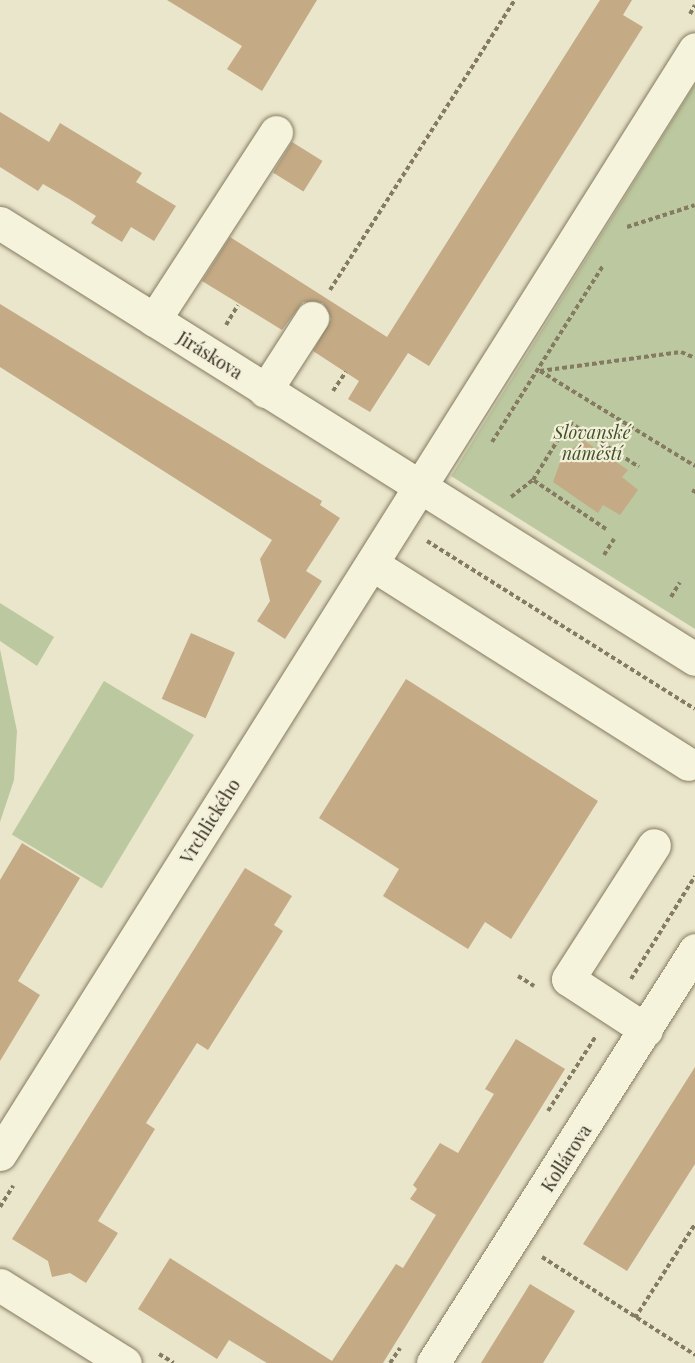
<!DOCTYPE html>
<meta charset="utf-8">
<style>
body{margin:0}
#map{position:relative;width:695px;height:1363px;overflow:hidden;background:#eae6cb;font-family:"Playfair Display",serif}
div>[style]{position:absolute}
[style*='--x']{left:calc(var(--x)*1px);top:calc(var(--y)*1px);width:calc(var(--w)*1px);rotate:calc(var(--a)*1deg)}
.green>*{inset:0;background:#bcc89f;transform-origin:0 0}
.building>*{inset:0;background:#c4aa85;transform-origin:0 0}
.path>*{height:4px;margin-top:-2px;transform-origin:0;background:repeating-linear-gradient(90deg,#857b61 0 4.5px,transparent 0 7.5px)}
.roads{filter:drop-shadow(0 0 2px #857b61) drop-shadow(0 0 2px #857b61)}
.minor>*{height:33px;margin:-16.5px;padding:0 16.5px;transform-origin:16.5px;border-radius:16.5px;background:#f6f3dd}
span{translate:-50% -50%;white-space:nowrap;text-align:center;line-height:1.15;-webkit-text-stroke:4.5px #f3f0da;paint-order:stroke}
.street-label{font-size:18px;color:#383022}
.park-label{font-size:18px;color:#41522b;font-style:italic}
</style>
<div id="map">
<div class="green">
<div style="clip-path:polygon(695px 84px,695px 629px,451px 476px)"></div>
<div style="clip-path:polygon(0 603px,54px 637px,37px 666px,0 641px)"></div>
<div style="clip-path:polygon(0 649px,17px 731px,14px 780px,0 822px)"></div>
<div style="left:104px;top:681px;width:105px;height:179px;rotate:31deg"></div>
</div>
<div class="building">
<div style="clip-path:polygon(167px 0,317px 0,262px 91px,227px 69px,242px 46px)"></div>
<div style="clip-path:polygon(600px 0,632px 0,623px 15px,643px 27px,429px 366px,408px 353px,370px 412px,348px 399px,359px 381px,313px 351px,331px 319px,323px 303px,303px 302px,282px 330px,202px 281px,230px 237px,387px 337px)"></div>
<div style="clip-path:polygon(0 112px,49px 142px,60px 123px,142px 173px,136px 182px,176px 206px,154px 241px,131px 227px,122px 242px,91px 223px,96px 216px,69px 199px,43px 184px,38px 191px,0 167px)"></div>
<div style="left:292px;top:142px;width:36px;height:36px;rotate:32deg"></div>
<div style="clip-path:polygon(0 304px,322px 501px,320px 505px,340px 518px,306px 571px,322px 581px,285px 639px,257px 621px,270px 601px,260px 559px,272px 540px,0 367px)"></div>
<div style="clip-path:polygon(583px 440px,628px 470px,622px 477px,638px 490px,620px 515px,603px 505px,598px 513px,553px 482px,562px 457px)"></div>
<div style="left:191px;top:633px;width:48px;height:72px;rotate:24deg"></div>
<div style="clip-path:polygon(406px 679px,598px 801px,511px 939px,485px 922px,468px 949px,383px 896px,399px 869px,319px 818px)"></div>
<div style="clip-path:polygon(22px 843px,80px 878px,18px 981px,40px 995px,0 1061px,0 880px)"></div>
<div style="clip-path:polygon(245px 868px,292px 896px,274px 925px,283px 931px,208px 1050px,197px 1043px,146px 1123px,155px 1129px,98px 1221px,118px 1233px,86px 1283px,70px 1273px,52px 1277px,48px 1261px,12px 1239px)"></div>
<div style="clip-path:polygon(516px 1039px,565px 1069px,383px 1363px,267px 1363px,229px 1340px,217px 1359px,138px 1309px,170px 1258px,332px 1361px,396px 1264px,403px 1268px,436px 1215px,410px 1199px,417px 1189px,413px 1185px,440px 1143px,458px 1153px,494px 1094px,485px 1089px)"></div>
<div style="clip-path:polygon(695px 1067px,695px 1164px,627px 1271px,583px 1244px)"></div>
<div style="clip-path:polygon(530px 1284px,575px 1311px,543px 1363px,481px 1363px)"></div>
</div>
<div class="path">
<div style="--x:690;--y:14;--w:10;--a:-61"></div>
<div style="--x:627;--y:227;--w:71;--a:-17.9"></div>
<div style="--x:330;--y:290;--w:344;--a:-57.5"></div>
<div style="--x:226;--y:325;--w:23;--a:-59"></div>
<div style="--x:540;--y:371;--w:182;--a:31.5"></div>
<div style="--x:540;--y:371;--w:142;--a:-7.7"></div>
<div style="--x:681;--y:352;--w:15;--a:23"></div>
<div style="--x:333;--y:391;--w:23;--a:-56"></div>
<div style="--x:492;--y:442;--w:208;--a:-57.8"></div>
<div style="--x:693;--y:493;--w:4;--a:-63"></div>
<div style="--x:511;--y:497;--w:28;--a:-38"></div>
<div style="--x:606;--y:529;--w:88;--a:-146.1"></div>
<div style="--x:533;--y:480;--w:68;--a:-58.2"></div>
<div style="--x:569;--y:422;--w:83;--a:32.7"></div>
<div style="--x:427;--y:541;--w:316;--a:32.1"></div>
<div style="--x:604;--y:555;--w:19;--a:-58"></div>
<div style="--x:671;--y:597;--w:17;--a:-59"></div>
<div style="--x:518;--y:976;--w:19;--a:32"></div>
<div style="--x:631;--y:979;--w:121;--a:-58.1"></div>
<div style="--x:548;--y:1111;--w:89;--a:-57.4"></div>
<div style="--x:0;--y:1207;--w:25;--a:-58"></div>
<div style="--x:542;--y:1257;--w:182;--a:32.6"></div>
<div style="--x:635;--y:1318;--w:112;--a:-57.4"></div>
<div style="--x:159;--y:1354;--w:17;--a:31"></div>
<div style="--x:390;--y:1363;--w:18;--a:-56"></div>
</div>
<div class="roads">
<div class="minor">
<div style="--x:0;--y:223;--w:820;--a:32.1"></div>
<div style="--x:154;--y:320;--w:224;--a:-57"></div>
<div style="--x:265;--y:391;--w:87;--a:-57.2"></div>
<div style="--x:372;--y:564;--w:374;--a:32.3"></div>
<div style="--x:646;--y:1030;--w:93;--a:-146.8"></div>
<div style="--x:568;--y:979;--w:159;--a:-57.3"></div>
<div style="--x:0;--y:1154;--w:1305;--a:-57.83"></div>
<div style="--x:0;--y:1285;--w:147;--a:32"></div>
<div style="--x:433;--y:1363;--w:489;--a:-57.6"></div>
</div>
</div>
<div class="street-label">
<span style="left:210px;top:355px;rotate:32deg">Jiráskova</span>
<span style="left:210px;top:821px;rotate:-58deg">Vrchlického</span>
<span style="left:566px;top:1158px;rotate:-57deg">Kollárova</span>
</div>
<div class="park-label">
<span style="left:592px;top:443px">Slovanské<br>náměstí</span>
</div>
</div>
